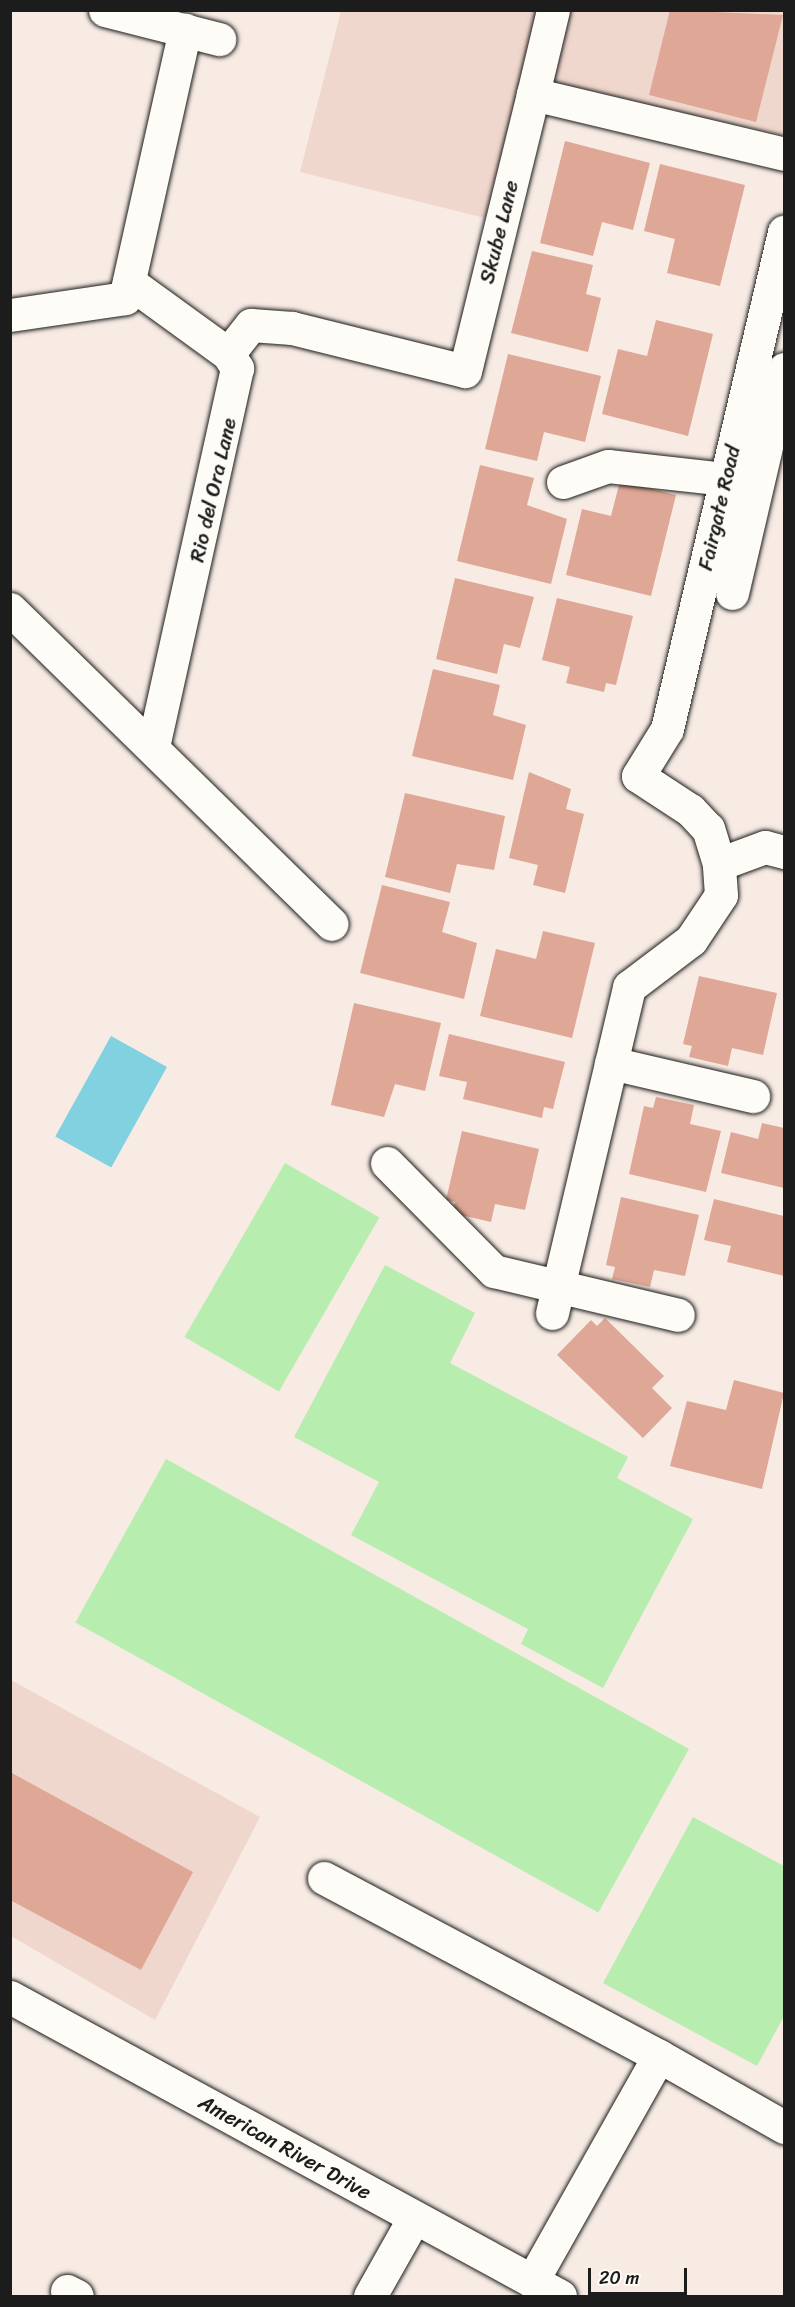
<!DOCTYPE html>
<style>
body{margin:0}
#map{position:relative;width:795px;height:2307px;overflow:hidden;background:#f7ebe4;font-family:Sriracha,sans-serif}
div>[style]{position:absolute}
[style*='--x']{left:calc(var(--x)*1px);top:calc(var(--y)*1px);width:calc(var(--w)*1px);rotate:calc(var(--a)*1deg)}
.built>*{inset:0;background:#f0d7cd}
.green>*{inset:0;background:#b7edaf;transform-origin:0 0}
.water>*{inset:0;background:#82d1e0;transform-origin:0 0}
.building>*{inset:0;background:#dea796}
.roads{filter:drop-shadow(0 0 2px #1c1c1c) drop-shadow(0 0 2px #1c1c1c)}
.minor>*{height:33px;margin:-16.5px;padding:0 16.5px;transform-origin:16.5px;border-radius:16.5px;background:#fdfcf7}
span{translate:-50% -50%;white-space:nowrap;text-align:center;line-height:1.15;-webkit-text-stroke:6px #fdfcf7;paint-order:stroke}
.street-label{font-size:21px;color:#1c1c1c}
.frame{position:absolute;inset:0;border:12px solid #1c1c1c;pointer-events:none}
.scale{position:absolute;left:588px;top:2268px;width:99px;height:27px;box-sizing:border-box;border:3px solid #1c1c1c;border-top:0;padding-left:8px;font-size:18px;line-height:21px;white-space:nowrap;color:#1c1c1c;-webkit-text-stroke:4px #fdfcf7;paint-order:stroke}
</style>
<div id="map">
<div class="built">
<div style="clip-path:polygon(341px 11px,784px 11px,784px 135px,521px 77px,485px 218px,300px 172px)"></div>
<div style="clip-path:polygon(11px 1680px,260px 1817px,155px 2020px,11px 1936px)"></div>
</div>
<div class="green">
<div style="left:285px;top:1163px;width:109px;height:201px;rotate:30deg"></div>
<div style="clip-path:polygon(385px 1265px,475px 1313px,450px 1363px,628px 1457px,617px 1478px,693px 1519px,603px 1688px,521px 1644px,528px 1629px,351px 1535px,379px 1482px,294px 1437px)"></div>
<div style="left:166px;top:1459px;width:598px;height:187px;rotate:29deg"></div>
<div style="clip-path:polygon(693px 1817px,784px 1866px,784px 2016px,757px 2066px,603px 1983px)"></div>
</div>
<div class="water">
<div style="left:111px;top:1036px;width:64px;height:115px;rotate:29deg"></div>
</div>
<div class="building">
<div style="clip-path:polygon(670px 10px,783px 15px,756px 122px,649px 95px)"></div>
<div style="clip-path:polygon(565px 141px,650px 163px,633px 230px,602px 222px,593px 256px,540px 243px)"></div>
<div style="clip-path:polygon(660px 164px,745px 185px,720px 286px,667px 273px,675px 239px,644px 231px)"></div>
<div style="clip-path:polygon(532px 251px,593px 265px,586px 294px,601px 298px,588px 352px,511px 333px)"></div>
<div style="clip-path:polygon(656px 320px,713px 334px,688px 436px,602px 414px,618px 349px,647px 356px)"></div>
<div style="clip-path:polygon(508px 354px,601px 376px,585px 442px,544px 432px,537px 461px,485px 449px)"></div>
<div style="clip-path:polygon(480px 465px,534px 478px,527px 505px,567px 519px,551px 584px,457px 561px)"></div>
<div style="clip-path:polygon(620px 481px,676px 495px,651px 596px,566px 575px,582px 509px,611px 516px)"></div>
<div style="clip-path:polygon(455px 578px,534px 597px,520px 648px,504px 644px,497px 674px,436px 659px)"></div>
<div style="clip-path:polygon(557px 598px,633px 616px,616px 685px,606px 683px,604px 692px,566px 683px,570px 667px,542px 660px)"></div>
<div style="clip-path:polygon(433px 669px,500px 685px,493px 715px,526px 725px,513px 780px,412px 756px)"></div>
<div style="clip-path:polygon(529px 772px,571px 789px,566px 809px,584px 814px,565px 893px,533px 885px,538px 865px,509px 858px)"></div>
<div style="clip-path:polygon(405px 793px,505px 816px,494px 870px,457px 864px,450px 893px,385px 877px)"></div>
<div style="clip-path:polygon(382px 885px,450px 902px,442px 932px,477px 943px,464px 999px,360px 973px)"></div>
<div style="clip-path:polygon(543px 931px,595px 943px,572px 1038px,480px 1016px,496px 949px,536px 959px)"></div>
<div style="clip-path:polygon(699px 976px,777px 993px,763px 1055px,732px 1048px,728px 1066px,689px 1057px,692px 1046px,683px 1044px)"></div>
<div style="clip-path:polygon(354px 1003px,441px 1023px,425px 1091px,395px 1084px,384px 1117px,331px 1105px)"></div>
<div style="clip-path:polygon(449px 1034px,565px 1062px,553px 1109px,544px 1107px,542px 1118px,463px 1099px,467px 1082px,439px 1076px)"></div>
<div style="clip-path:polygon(656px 1097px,694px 1105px,690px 1124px,721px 1131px,706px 1192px,629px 1174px,644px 1106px,653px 1108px)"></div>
<div style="clip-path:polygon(762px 1123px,784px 1128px,784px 1188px,721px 1173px,731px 1132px,758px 1139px)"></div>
<div style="clip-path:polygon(462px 1131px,539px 1149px,525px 1210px,495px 1204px,491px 1222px,452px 1213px,455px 1202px,446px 1200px)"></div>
<div style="clip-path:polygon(621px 1197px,699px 1215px,685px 1276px,654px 1270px,650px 1287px,612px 1279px,615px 1267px,606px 1265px)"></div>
<div style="clip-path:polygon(714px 1199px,784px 1216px,784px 1276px,727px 1262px,731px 1246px,704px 1240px)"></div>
<div style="clip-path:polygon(605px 1318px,664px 1376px,652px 1388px,672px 1408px,643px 1438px,557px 1355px,591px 1320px,597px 1326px)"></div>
<div style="clip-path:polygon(734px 1380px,784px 1393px,762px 1489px,670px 1466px,687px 1401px,726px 1410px)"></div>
<div style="clip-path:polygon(10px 1772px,193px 1872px,141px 1970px,10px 1900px)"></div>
</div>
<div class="roads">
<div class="minor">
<div style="--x:105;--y:10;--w:118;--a:14.3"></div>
<div style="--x:533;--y:94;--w:86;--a:-76.6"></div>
<div style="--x:129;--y:282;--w:122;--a:36"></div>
<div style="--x:228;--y:354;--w:17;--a:57"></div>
<div style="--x:237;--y:368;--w:389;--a:102.5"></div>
<div style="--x:10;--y:315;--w:116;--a:-8.4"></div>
<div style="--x:125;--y:298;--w:275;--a:-77.4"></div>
<div style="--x:228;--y:354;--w:37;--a:-52"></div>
<div style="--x:251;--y:325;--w:41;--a:4.2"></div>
<div style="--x:292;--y:328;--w:178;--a:14"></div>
<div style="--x:465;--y:371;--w:285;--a:-76.2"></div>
<div style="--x:533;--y:94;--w:258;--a:13.4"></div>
<div style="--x:563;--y:482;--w:48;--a:-19.6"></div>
<div style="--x:608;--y:466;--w:119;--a:6.3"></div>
<div style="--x:732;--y:593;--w:230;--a:-76.9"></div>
<div style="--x:10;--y:609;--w:450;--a:44.4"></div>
<div style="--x:719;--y:864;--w:49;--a:-20.3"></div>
<div style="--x:765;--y:847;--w:20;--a:15"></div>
<div style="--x:611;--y:1063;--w:146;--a:13.1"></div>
<div style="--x:387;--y:1163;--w:152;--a:45.3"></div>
<div style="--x:494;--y:1271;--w:189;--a:13.4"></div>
<div style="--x:552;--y:1313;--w:335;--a:-76.7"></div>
<div style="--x:629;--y:987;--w:78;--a:-37.2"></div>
<div style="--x:691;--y:940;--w:54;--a:-56.3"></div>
<div style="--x:721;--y:895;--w:31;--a:-94"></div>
<div style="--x:719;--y:864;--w:37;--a:-107"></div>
<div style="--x:708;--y:829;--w:26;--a:-133"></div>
<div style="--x:690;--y:810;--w:62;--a:-146.8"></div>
<div style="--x:638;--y:776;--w:55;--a:-58.3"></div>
<div style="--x:667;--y:729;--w:511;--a:-76.75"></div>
<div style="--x:324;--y:1878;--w:379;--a:28"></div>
<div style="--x:10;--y:1997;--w:626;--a:28.53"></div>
<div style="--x:532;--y:2281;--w:258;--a:-60.6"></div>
<div style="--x:659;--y:2056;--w:144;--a:29.6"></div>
<div style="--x:67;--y:2291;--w:11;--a:27"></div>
<div style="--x:370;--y:2296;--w:90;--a:-60.6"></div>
</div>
</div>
<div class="street-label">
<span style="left:499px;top:232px;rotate:-76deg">Skube Lane</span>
<span style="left:213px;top:490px;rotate:-77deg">Rio del Ora Lane</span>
<span style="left:719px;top:508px;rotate:-77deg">Fairgate Road</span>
<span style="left:285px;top:2147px;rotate:29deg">American River Drive</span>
</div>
<div class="frame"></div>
<div class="scale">20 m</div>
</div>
